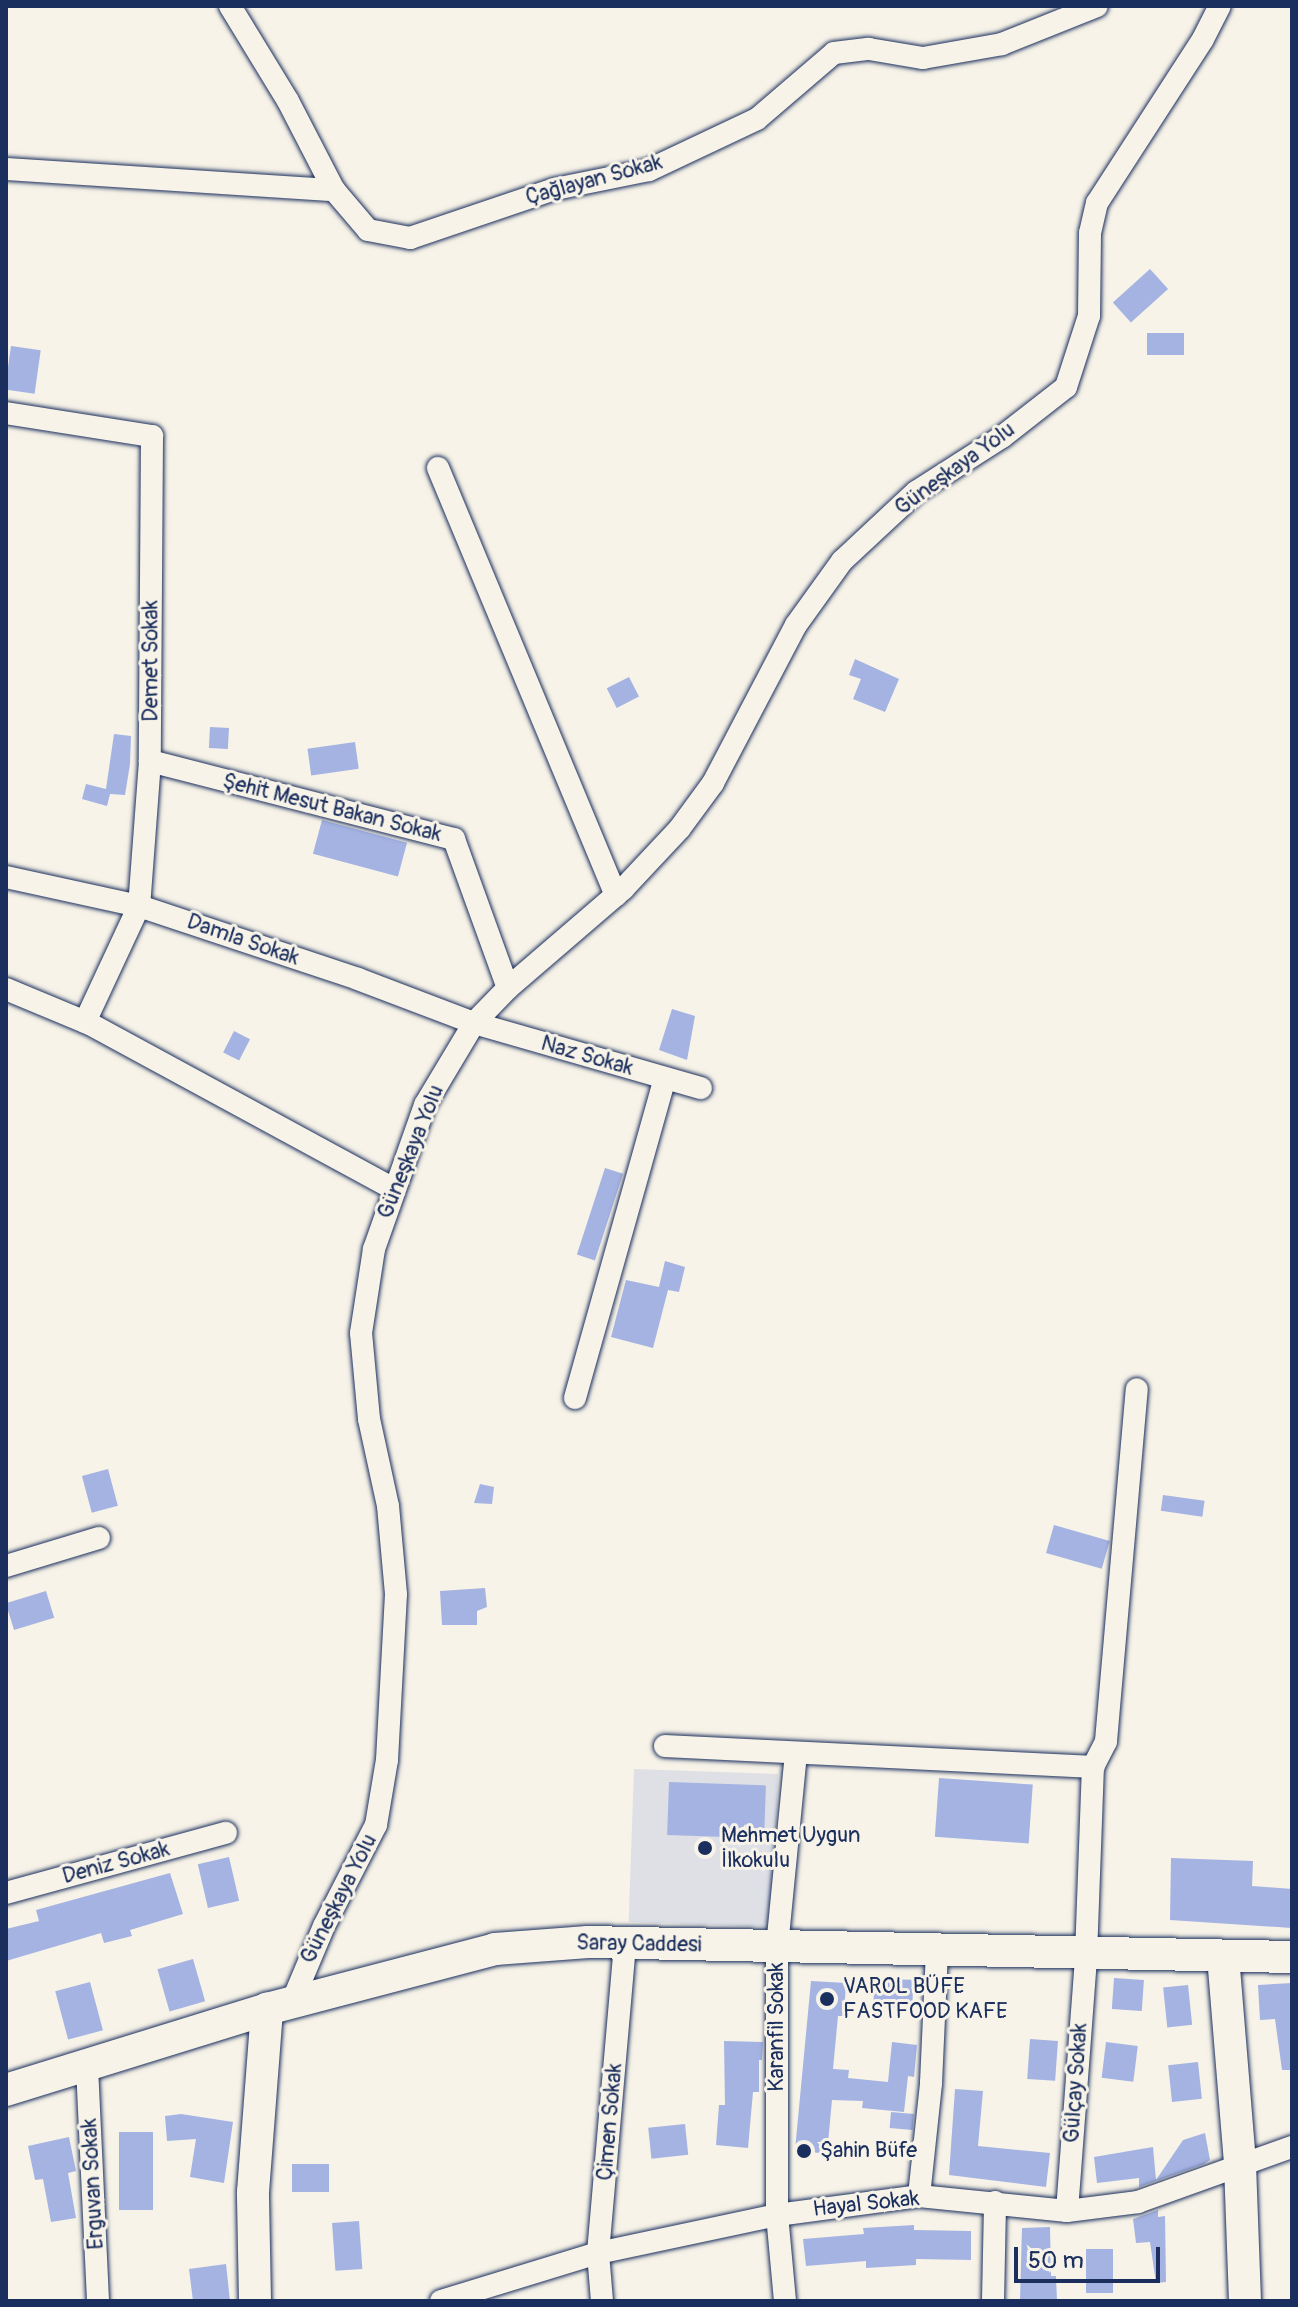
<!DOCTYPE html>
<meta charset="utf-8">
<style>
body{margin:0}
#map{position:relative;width:1298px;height:2307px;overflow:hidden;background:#f7f3e8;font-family:Pangolin,sans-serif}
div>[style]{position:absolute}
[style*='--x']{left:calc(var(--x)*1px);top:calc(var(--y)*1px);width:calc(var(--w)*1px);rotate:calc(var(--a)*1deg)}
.built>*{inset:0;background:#dee0e6;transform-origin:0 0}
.building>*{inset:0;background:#a4b3e2;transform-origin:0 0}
.roads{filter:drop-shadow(0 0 2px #1b2f5e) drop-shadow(0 0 2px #1b2f5e)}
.street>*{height:22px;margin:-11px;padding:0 11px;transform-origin:11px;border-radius:11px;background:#f7f3e8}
.secondary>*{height:32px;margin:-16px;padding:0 16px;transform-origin:16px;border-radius:16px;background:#f7f3e8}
.dots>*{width:22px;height:22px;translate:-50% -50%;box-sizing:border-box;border:4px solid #f7f3e8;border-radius:50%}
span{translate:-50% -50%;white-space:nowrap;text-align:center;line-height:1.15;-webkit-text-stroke:6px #f7f3e8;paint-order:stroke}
.street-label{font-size:22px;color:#1b2f5e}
.poi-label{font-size:22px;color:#1b2f5e}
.left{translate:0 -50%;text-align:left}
.frame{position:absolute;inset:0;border:8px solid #1b2f5e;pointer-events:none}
.scale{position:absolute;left:1014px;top:2247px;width:146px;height:36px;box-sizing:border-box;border:4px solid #1b2f5e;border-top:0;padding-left:10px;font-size:24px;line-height:28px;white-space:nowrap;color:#1b2f5e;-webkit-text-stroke:6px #f7f3e8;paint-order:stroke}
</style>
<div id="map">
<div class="built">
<div style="left:634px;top:1769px;width:144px;height:153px;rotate:2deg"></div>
</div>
<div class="building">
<div style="left:1150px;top:269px;width:27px;height:50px;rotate:48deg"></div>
<div style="left:1147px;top:333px;width:37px;height:22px"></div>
<div style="left:11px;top:346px;width:30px;height:44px;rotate:8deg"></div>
<div style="clip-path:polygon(855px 659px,899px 679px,885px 712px,853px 699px,861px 679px,849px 675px)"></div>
<div style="left:629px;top:677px;width:22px;height:25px;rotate:63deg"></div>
<div style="left:210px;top:727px;width:19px;height:21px;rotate:3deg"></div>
<div style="clip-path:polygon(114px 734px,131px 736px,130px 764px,125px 795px,110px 794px,107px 806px,82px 799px,86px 784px,106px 789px)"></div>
<div style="left:355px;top:742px;width:27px;height:48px;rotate:82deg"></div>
<div style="left:322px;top:820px;width:88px;height:35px;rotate:15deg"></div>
<div style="clip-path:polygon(672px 1009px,695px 1016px,687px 1060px,659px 1050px)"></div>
<div style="left:234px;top:1031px;width:18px;height:24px;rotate:27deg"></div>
<div style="left:605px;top:1168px;width:19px;height:91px;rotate:18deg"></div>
<div style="clip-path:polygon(665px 1261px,685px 1267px,679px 1292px,668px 1290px,653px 1348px,611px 1337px,626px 1280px,659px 1287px)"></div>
<div style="left:108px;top:1469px;width:38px;height:27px;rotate:75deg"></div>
<div style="clip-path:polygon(480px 1484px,494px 1487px,492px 1504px,474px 1503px)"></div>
<div style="left:1163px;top:1495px;width:42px;height:16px;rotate:8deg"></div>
<div style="left:1054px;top:1525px;width:58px;height:29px;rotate:16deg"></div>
<div style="clip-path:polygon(485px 1588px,487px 1607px,477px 1611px,477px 1625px,442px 1625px,440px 1591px)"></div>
<div style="left:46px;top:1591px;width:28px;height:42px;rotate:73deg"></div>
<div style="left:939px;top:1778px;width:94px;height:59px;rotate:4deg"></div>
<div style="left:669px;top:1782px;width:97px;height:53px;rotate:2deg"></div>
<div style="left:229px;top:1857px;width:45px;height:32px;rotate:77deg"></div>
<div style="clip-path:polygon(1171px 1858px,1253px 1861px,1252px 1886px,1292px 1889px,1292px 1928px,1170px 1920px)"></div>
<div style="clip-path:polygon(170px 1873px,183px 1914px,130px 1930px,132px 1936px,104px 1943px,101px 1933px,6px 1961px,6px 1929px,39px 1921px,36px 1910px)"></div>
<div style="left:193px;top:1959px;width:44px;height:37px;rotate:74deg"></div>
<div style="left:1114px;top:1978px;width:30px;height:31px;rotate:4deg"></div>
<div style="left:874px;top:1979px;width:39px;height:28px;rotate:1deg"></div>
<div style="clip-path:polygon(811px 1981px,846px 1983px,844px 2016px,838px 2016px,833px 2069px,849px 2070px,848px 2078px,888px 2082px,892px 2042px,917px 2045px,914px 2077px,908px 2076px,904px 2112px,862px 2108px,863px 2101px,832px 2100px,827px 2154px,795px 2150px)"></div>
<div style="left:90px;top:1982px;width:50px;height:36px;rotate:75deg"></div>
<div style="clip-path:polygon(1292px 1983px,1292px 2070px,1282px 2070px,1275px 2019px,1260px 2020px,1258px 1985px)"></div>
<div style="left:1188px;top:1985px;width:40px;height:25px;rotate:84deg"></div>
<div style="left:1030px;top:2039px;width:28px;height:40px;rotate:4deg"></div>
<div style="clip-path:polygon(724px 2041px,763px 2042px,762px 2060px,759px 2060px,759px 2092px,753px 2092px,748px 2148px,716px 2145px,719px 2105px,725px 2105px)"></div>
<div style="left:1106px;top:2042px;width:32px;height:36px;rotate:7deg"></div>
<div style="left:1198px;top:2062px;width:37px;height:30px;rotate:84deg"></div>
<div style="clip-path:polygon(955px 2089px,983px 2091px,978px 2146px,1050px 2153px,1046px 2187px,949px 2175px)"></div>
<div style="left:891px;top:2112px;width:23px;height:16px;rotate:5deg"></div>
<div style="clip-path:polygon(181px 2114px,233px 2122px,224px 2183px,190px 2177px,196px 2139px,167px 2141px,165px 2116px)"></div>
<div style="left:685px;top:2124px;width:31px;height:37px;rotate:84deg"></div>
<div style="left:119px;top:2132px;width:34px;height:78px"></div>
<div style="clip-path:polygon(1205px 2133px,1210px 2160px,1204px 2164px,1139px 2187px,1139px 2178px,1097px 2183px,1094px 2157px,1153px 2147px,1156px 2180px,1183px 2140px)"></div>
<div style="clip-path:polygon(69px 2137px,76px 2171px,68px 2173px,76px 2218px,51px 2222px,43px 2179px,35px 2180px,28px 2146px)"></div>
<div style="left:292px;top:2164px;width:37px;height:28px"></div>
<div style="clip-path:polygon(1158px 2210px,1158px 2217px,1165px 2216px,1166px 2282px,1156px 2283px,1150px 2242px,1136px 2243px,1133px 2219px)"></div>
<div style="left:359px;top:2221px;width:48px;height:27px;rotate:86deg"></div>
<div style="clip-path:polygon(914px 2225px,914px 2230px,971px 2231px,971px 2260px,916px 2259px,916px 2265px,866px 2268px,866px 2261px,806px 2266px,803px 2239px,864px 2234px,863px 2228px)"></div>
<div style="clip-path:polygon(1050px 2227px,1051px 2276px,1056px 2276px,1057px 2301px,1020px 2301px,1022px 2228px)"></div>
<div style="left:1086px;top:2249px;width:27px;height:44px"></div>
<div style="clip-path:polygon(226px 2264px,230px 2301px,193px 2301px,189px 2269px)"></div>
</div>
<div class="roads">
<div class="street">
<div style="--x:230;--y:6;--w:111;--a:58.6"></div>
<div style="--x:288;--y:101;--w:100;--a:62.7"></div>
<div style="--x:334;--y:190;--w:52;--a:49.6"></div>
<div style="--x:368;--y:230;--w:43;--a:10.8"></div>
<div style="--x:410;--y:238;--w:153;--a:-18.7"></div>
<div style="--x:555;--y:189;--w:96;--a:-11.4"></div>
<div style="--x:649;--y:170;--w:119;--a:-25.3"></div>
<div style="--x:757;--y:119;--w:101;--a:-40.6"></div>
<div style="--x:834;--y:53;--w:35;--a:-7"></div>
<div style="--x:869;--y:49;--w:55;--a:9.5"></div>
<div style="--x:923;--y:58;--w:80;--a:-10"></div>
<div style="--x:1002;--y:44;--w:102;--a:-21.8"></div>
<div style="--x:6;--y:169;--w:329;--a:3.7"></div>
<div style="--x:6;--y:413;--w:148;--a:9"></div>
<div style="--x:152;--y:436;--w:325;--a:90.4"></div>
<div style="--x:150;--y:761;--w:145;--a:94.3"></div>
<div style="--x:139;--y:906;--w:128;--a:115"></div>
<div style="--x:438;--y:468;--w:463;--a:67.4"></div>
<div style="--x:150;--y:761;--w:314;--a:14.4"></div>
<div style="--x:454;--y:839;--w:158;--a:70.1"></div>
<div style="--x:6;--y:877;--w:136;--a:12.3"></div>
<div style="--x:139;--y:906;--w:231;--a:18.4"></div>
<div style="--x:358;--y:979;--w:124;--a:20.8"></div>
<div style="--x:474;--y:1023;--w:236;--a:16"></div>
<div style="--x:6;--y:989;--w:91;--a:22.6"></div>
<div style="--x:90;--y:1024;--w:346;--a:28.5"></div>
<div style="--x:575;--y:1398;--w:332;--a:-74.3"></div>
<div style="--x:6;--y:1566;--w:97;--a:-16.8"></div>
<div style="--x:665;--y:1746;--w:429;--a:2.8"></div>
<div style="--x:6;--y:1893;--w:228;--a:-15.3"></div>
<div style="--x:292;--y:2002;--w:82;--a:-67.2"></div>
<div style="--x:324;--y:1926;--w:114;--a:-62.8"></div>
<div style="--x:376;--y:1825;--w:66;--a:-80.4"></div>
<div style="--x:387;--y:1760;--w:166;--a:-86.9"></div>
<div style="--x:396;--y:1594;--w:88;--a:-95.2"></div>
<div style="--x:388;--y:1506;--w:89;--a:-102.3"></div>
<div style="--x:369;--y:1419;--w:86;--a:-95.3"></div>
<div style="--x:361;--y:1333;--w:85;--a:-81.2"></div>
<div style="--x:374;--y:1249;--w:153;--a:-70.5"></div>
<div style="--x:425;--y:1105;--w:96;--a:-59.1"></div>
<div style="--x:474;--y:1023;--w:49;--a:-45.8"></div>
<div style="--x:508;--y:988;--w:152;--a:-40.7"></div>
<div style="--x:623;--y:889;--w:83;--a:-46.9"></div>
<div style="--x:680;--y:828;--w:56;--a:-53.7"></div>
<div style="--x:713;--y:783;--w:178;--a:-62.3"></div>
<div style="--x:796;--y:625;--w:79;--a:-54.3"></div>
<div style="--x:842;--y:561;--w:101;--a:-43"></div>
<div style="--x:916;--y:492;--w:102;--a:-32.6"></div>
<div style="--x:1002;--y:437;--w:81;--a:-38"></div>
<div style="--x:1066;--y:387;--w:75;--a:-72.1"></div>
<div style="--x:1089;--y:316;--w:83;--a:-89.3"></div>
<div style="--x:1090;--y:233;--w:31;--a:-77"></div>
<div style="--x:1097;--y:203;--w:195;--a:-57.1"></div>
<div style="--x:1203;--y:39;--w:37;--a:-63"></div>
<div style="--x:87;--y:2067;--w:234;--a:87.3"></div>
<div style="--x:919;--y:2196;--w:114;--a:-83.9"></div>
<div style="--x:931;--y:2083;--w:133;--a:-87.4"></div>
<div style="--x:1067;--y:2211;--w:256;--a:-85.7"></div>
<div style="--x:1086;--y:1956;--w:189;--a:-87.9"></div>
<div style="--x:1093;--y:1767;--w:29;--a:-63"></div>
<div style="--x:1106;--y:1741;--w:353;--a:-85"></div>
<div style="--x:441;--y:2301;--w:164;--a:-17"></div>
<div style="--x:598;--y:2253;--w:183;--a:-12"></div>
<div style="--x:777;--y:2215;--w:143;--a:-7.6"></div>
<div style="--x:919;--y:2196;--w:149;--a:5.8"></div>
<div style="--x:1067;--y:2211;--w:72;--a:-7.2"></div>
<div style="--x:1138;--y:2202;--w:164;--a:-19.7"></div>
<div style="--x:602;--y:2301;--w:48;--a:-94.8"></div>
<div style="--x:598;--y:2253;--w:311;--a:-85"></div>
<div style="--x:785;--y:2301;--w:86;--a:-95.3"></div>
<div style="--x:777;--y:2215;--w:268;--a:-90"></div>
<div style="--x:777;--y:1947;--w:194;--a:-84.4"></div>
<div style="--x:993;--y:2301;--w:99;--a:-88.8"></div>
</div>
<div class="secondary">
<div style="--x:1223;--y:1956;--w:210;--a:85.3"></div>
<div style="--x:1240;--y:2165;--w:136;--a:87.9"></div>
<div style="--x:6;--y:2090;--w:273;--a:-17.2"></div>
<div style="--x:267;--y:2009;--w:236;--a:-14.7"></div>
<div style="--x:495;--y:1949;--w:93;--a:-4.3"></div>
<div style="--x:588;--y:1942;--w:704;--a:1.22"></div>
<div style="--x:255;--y:2301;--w:109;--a:-91.1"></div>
<div style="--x:253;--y:2192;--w:184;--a:-85.6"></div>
</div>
</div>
<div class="dots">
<div style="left:705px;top:1848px;background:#1b2f5e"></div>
<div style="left:827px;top:1999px;background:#1b2f5e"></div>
<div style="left:804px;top:2151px;background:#1b2f5e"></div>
</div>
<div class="street-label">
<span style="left:594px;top:180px;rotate:-15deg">Çağlayan Sokak</span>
<span style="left:955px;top:469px;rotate:-36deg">Güneşkaya Yolu</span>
<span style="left:151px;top:661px;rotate:-90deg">Demet Sokak</span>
<span style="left:332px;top:808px;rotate:14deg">Şehit Mesut Bakan Sokak</span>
<span style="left:243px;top:940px;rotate:19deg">Damla Sokak</span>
<span style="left:587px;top:1056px;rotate:16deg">Naz Sokak</span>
<span style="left:411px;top:1152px;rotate:-68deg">Güneşkaya Yolu</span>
<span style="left:116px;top:1863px;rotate:-15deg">Deniz Sokak</span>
<span style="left:339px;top:1899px;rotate:-63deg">Güneşkaya Yolu</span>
<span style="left:639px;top:1944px;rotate:1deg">Saray Caddesi</span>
<span style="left:777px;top:2027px;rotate:-90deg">Karanfil Sokak</span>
<span style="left:1076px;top:2083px;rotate:-86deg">Gülçay Sokak</span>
<span style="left:610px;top:2122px;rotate:-85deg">Çimen Sokak</span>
<span style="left:93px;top:2184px;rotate:-93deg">Erguvan Sokak</span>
<span style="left:866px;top:2204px;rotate:-6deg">Hayal Sokak</span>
</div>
<div class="poi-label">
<span class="left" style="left:721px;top:1848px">Mehmet Uygun<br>İlkokulu</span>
<span class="left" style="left:843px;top:1999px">VAROL BÜFE<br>FASTFOOD KAFE</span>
<span class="left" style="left:820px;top:2151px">Şahin Büfe</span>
</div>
<div class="frame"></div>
<div class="scale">50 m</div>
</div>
